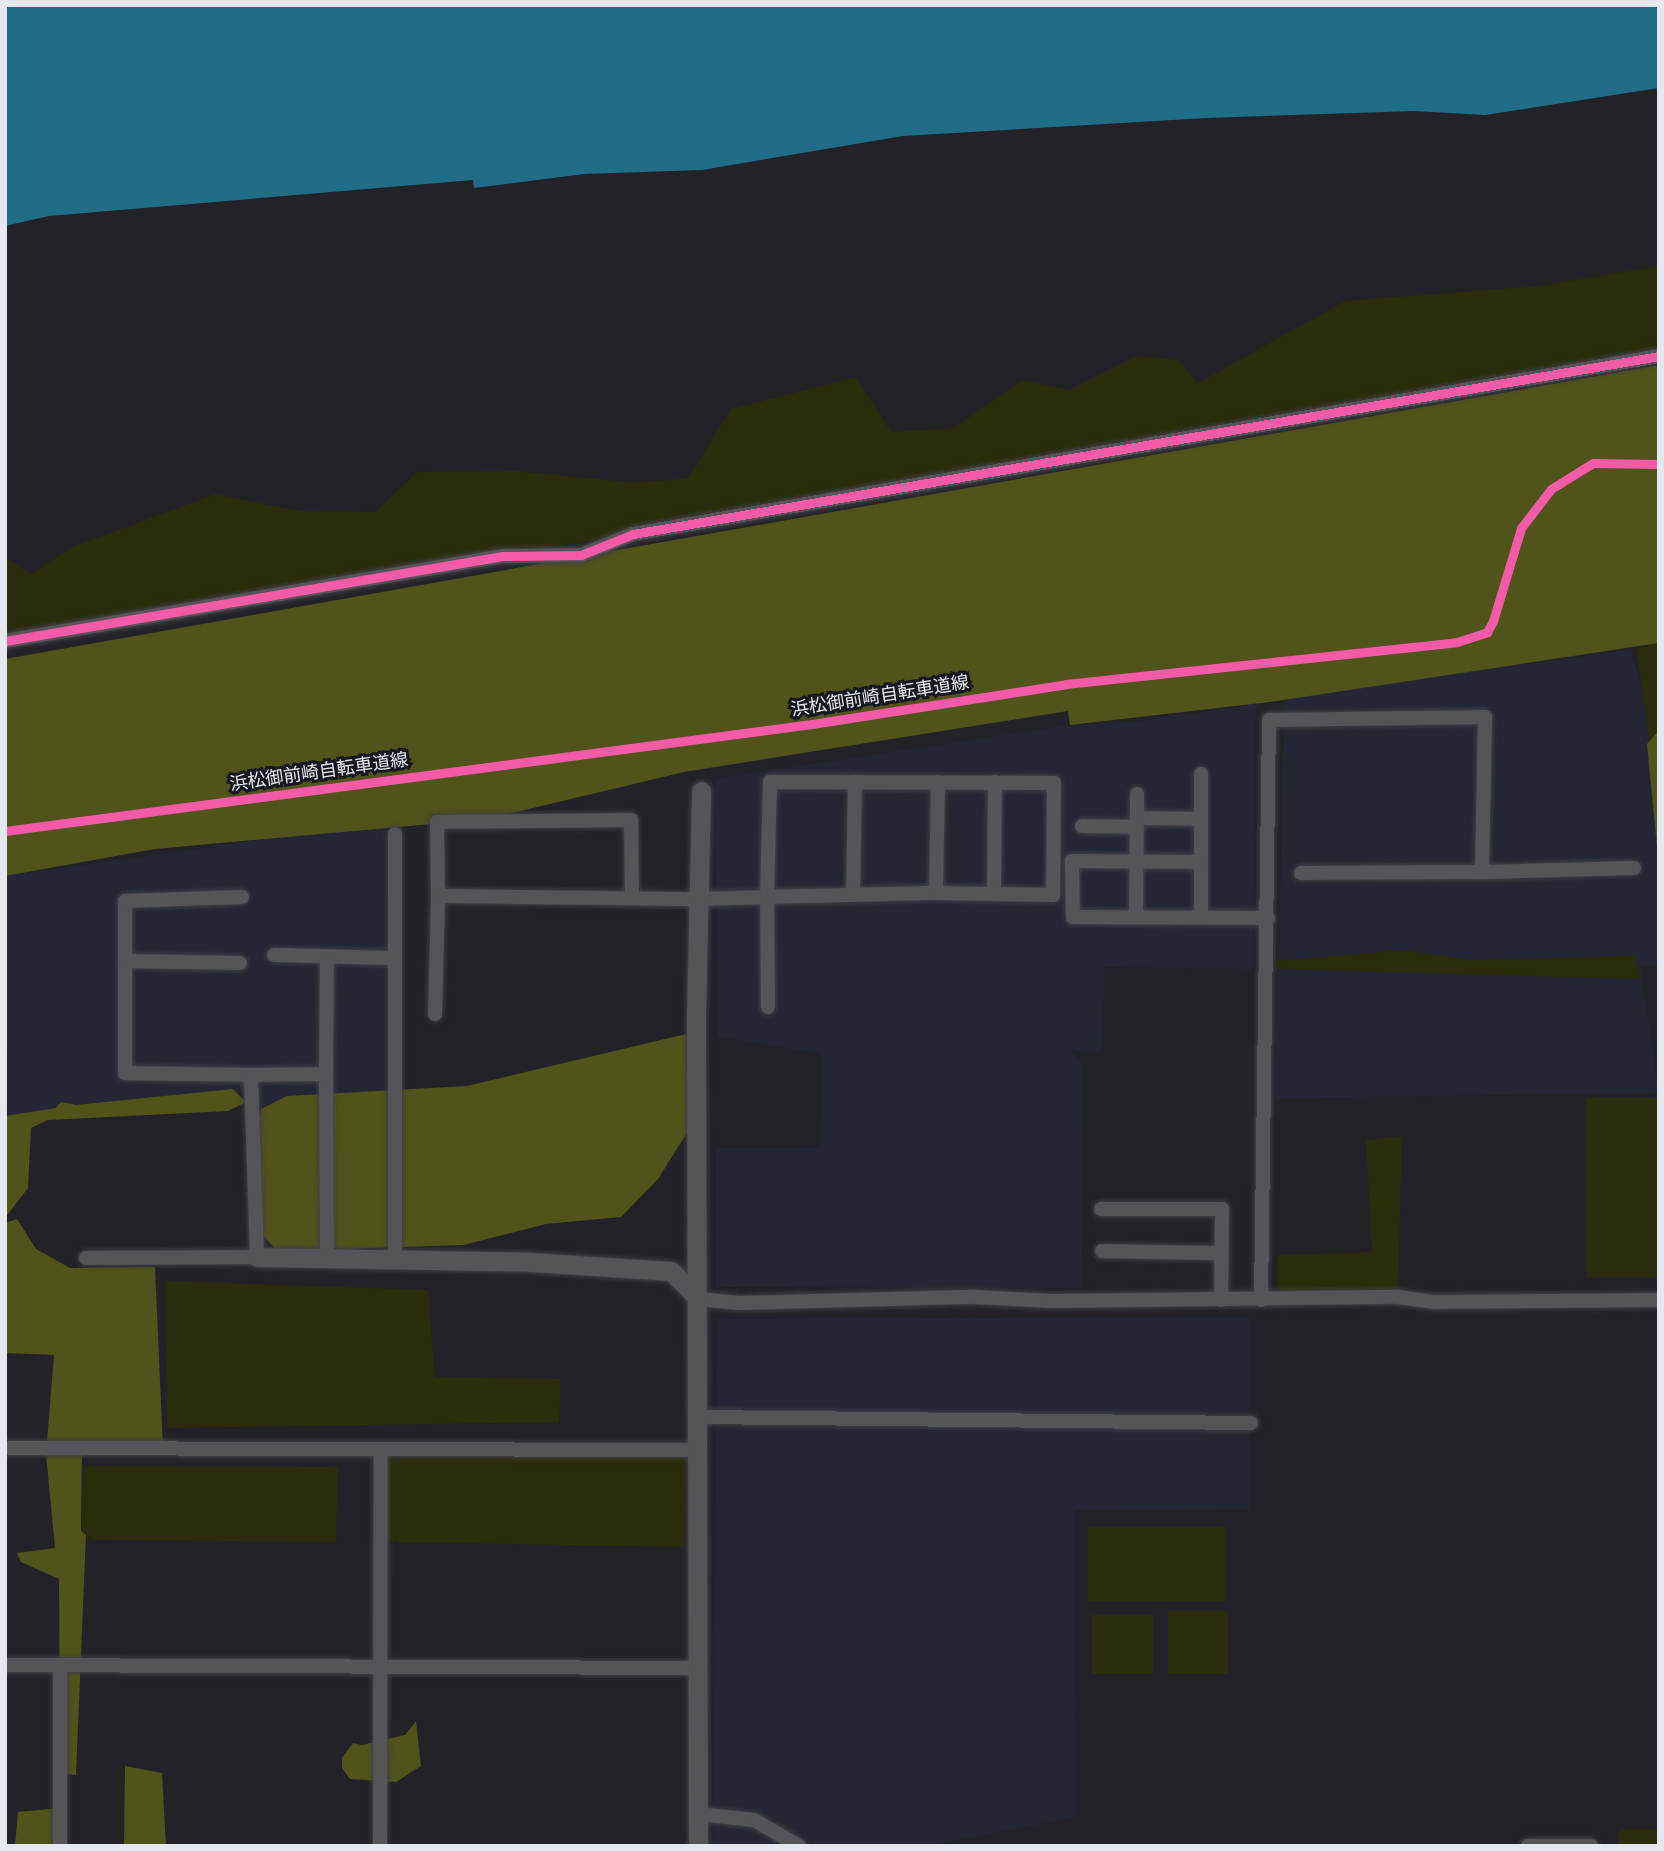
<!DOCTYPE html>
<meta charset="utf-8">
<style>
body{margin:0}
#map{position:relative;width:1664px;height:1851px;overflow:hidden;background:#222228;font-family:"DejaVu Sans","Noto Sans JP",sans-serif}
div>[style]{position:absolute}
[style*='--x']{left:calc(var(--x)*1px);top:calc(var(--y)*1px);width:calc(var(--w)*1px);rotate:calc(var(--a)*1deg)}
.built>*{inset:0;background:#252635}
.green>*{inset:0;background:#2a2c0b;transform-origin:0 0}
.forest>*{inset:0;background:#50531a}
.water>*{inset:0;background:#206d87}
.roads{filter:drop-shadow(0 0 2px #404045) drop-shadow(0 0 2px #404045)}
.minor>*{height:14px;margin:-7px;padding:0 7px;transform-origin:7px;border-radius:7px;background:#545459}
.tertiary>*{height:19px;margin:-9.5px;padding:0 9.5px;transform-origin:9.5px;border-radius:9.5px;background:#545459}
.cycleway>*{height:9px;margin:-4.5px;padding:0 4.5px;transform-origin:4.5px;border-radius:4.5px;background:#f35aa7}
span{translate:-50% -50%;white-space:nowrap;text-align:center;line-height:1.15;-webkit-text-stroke:6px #161721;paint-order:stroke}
.street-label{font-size:18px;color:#e6e8ef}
.frame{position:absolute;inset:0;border:7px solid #e6e8ef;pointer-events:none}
</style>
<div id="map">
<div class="built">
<div style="clip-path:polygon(1631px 650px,1656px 742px,1659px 781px,1659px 965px,1640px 965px,1659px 1093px,1276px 1098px,1284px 696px)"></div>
<div style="clip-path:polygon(1256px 704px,1253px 969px,1105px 967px,1101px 1052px,1071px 1051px,1083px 1065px,1082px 1288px,716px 1287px,716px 1148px,820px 1148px,821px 1054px,718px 1037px,715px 779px,1064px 726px,1133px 722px)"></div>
<div style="clip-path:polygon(385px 822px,387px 1245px,261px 1245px,260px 1089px,8px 1116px,5px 876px)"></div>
<div style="clip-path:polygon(1249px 1317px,1249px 1509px,1075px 1510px,1076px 1817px,927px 1846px,713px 1846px,717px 1319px)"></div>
</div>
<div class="green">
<div style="clip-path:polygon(1659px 266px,1659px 359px,5px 640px,5px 558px,32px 574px,70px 548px,215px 494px,299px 511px,375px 512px,417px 472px,516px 471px,637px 483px,688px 478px,731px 409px,856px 377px,891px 432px,954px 428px,1022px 380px,1069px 390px,1137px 356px,1179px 360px,1198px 383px,1345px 301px,1539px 286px)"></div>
<div style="clip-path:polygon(1659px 643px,1659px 810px,1636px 649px)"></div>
<div style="clip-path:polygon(1402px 950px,1472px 960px,1635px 956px,1640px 979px,1276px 969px,1277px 961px)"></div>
<div style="left:1659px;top:1098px;width:179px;height:73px;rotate:90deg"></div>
<div style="clip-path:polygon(1402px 1136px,1398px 1297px,1277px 1299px,1278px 1255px,1372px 1252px,1366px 1140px)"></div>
<div style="clip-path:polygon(165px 1281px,428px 1290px,435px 1377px,561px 1379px,559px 1422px,167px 1428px)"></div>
<div style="left:686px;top:1450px;width:97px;height:305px;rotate:91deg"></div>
<div style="clip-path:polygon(85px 1466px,338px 1467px,336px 1542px,93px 1540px,81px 1531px)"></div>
<div style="left:1088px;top:1527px;width:138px;height:74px"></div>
<div style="left:1228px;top:1611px;width:63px;height:60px;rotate:90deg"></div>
<div style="left:1092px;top:1615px;width:61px;height:59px"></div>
<div style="left:1659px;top:1829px;width:17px;height:40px;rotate:90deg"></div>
</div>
<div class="forest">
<div style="clip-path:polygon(1659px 365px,1659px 643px,1270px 702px,1070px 725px,1068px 711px,684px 772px,487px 819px,155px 849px,5px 876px,5px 659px)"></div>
<div style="clip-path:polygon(1659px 730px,1659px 867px,1647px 744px)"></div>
<div style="clip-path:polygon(686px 1034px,697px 1065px,697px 1117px,658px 1179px,621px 1217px,546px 1224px,464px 1245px,277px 1251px,261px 1233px,251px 1160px,261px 1109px,287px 1096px,467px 1086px)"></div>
<div style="clip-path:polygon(233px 1089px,246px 1102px,228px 1111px,48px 1120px,31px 1128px,28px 1188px,5px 1218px,5px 1116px,56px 1108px,61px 1102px,76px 1105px)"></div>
<div style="clip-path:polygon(17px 1219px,36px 1249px,70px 1268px,155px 1267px,163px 1448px,82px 1449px,81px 1531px,86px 1535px,76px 1775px,60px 1773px,59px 1579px,21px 1562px,17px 1553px,55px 1548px,46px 1454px,54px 1355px,5px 1353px,5px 1223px)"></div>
<div style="clip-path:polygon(416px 1721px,421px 1766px,396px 1782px,350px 1779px,342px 1768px,342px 1758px,353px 1743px,362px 1745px,405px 1735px)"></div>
<div style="clip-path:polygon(125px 1766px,162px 1773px,166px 1846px,124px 1846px)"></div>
<div style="clip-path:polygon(60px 1808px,60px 1846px,15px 1846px,18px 1812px)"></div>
</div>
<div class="water">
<div style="clip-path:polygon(5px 5px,1659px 5px,1659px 88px,1485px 115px,1414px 111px,1206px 118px,903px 136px,702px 170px,584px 174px,474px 188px,473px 180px,49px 216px,5px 226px)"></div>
</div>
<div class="roads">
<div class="minor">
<div style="--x:5;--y:641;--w:505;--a:-9.69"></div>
<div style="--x:503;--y:556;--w:78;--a:-0.7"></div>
<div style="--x:581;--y:555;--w:56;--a:-22"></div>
<div style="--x:633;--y:534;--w:1041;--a:-9.84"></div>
<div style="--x:1137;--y:818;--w:64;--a:0.9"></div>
<div style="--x:1082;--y:826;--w:55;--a:1"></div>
<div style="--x:1201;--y:862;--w:88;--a:-90"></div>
<div style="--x:1301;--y:873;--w:181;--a:-0.3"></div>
<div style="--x:936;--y:893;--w:111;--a:-89"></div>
<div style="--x:994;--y:894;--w:112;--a:-89.5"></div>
<div style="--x:853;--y:895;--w:113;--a:-89"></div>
<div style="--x:438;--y:896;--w:74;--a:-90.8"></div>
<div style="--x:437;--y:822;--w:194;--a:-0.6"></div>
<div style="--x:631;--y:820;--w:78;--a:89.3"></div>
<div style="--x:1136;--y:916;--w:122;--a:-89.5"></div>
<div style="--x:1201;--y:916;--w:54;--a:-90"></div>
<div style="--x:1201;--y:862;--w:129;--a:-179.6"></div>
<div style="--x:1072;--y:861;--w:56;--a:89"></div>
<div style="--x:1073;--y:917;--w:195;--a:0.3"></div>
<div style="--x:274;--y:955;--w:121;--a:1.4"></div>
<div style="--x:125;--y:961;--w:112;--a:90"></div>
<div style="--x:125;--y:1073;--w:126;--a:0.9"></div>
<div style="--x:240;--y:963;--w:115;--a:-179"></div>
<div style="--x:125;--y:961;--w:60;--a:-90"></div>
<div style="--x:125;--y:901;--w:117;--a:-2"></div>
<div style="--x:435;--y:1014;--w:118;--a:-88.5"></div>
<div style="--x:438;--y:896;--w:263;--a:0.7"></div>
<div style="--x:701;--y:899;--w:66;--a:-1.7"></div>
<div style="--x:767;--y:897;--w:169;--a:-1.4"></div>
<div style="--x:936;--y:893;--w:117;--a:1"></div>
<div style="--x:1053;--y:895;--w:112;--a:-89.5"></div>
<div style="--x:1054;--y:783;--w:284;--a:-179.8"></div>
<div style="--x:770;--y:782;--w:115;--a:91.5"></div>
<div style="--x:767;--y:897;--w:110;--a:89.5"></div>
<div style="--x:326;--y:1074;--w:183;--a:89.7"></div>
<div style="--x:1101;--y:1209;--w:121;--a:0"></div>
<div style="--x:1222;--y:1209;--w:91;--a:90.6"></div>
<div style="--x:1102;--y:1251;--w:119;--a:1"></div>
<div style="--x:86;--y:1258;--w:171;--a:-0.3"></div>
<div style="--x:257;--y:1257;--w:182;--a:-91.9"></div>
<div style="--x:251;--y:1075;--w:75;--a:-0.8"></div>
<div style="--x:326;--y:1074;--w:115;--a:-89.5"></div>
<div style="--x:395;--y:1258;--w:424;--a:-90"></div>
<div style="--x:699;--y:1299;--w:40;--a:5.7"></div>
<div style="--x:739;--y:1303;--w:236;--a:-1.5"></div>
<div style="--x:975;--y:1297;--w:77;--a:3"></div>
<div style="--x:1052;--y:1301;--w:346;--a:-0.7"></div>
<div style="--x:1398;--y:1297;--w:37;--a:8"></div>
<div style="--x:1435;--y:1302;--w:224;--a:-0.5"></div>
<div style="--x:1261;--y:1300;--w:580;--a:-89.21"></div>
<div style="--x:1269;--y:720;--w:216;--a:-0.8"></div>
<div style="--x:1485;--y:717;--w:155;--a:91.1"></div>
<div style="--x:1482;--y:872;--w:152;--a:-1.5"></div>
<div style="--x:697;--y:1417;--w:554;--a:0.62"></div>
<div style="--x:5;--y:1448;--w:692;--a:0.17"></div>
<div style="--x:5;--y:1665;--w:693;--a:0.25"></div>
<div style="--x:698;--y:1814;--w:56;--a:6.1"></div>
<div style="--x:754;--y:1820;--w:52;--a:30"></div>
<div style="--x:60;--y:1846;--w:180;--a:-90"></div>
<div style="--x:380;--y:1846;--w:397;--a:-89.9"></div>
<div style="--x:1528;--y:1846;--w:63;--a:0"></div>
</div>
<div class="tertiary">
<div style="--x:257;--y:1257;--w:274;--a:1"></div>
<div style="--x:531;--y:1262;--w:140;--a:3.7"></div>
<div style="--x:671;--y:1271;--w:40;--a:45"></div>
<div style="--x:698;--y:1846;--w:831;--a:-90.14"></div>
<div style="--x:696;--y:1015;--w:224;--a:-88.7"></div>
</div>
</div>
<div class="cycleway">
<div style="--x:5;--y:641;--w:505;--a:-9.69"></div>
<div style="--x:503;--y:556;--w:78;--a:-0.7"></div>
<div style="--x:581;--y:555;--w:56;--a:-22"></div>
<div style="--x:633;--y:534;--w:1041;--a:-9.84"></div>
<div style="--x:5;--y:831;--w:814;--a:-7.55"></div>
<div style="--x:812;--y:724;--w:257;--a:-8.9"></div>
<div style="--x:1066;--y:684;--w:393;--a:-6.1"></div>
<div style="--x:1457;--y:642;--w:32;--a:-18"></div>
<div style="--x:1487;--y:632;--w:13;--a:-61"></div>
<div style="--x:1493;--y:621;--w:97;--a:-73.2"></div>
<div style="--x:1521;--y:528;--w:49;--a:-52.4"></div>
<div style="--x:1551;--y:489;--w:49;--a:-31.8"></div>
<div style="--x:1593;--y:463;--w:66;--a:0.9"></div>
</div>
<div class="street-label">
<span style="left:880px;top:696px;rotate:-9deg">浜松御前崎自転車道線</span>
<span style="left:319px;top:772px;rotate:-8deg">浜松御前崎自転車道線</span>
</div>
<div class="frame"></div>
</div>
